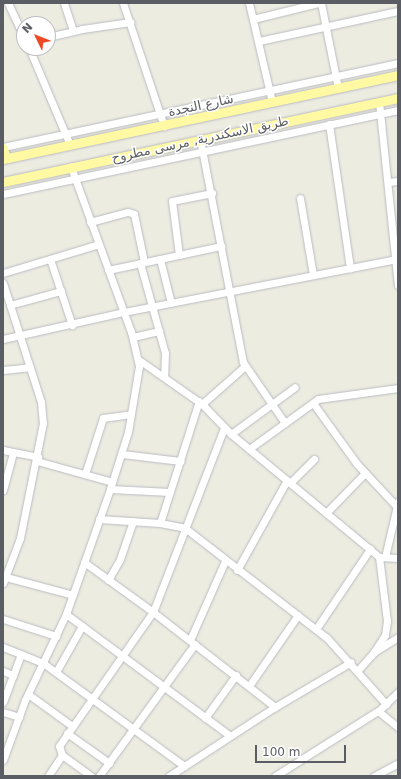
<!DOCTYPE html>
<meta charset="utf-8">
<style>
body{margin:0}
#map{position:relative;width:401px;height:779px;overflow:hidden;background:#edece1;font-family:"DejaVu Sans","Noto Naskh Arabic",sans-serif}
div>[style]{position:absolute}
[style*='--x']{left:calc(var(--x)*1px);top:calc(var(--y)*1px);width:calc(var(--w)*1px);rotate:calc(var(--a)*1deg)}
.roads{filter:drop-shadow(0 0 1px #b9bbc1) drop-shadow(0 0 1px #b9bbc1)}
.minor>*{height:7px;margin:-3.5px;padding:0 3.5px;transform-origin:3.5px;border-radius:3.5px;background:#fff}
.major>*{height:9px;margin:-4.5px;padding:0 4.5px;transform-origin:4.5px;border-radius:4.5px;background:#fff9a4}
span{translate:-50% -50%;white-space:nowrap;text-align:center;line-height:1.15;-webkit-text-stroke:3px #fff;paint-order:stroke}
.street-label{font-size:13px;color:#5a5d63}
.frame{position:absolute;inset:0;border:4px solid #5a5d63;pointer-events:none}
.north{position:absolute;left:16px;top:16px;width:40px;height:40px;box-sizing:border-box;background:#fff;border:1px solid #bdbec1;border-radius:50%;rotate:313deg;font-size:11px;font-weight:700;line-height:16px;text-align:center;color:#5a5d63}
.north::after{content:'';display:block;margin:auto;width:14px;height:18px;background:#ed4927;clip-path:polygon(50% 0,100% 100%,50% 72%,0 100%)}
.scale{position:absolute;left:255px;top:745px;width:91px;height:18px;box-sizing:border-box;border:2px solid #5a5d63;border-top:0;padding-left:5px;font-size:12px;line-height:14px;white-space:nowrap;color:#5a5d63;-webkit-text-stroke:3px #fff;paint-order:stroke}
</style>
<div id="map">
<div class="roads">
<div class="minor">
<div style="--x:8;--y:3;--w:38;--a:65"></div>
<div style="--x:64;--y:3;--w:29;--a:72"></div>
<div style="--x:123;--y:3;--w:130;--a:71.6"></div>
<div style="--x:249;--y:3;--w:102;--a:76.9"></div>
<div style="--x:321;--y:3;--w:87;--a:78.7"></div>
<div style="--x:253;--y:19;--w:67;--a:-13.8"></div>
<div style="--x:48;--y:37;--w:35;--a:-13"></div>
<div style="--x:82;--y:29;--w:49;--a:-8.3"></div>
<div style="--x:259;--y:41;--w:142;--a:-12.2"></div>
<div style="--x:29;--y:48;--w:105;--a:67.1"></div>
<div style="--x:379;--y:102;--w:184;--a:84.1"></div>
<div style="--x:329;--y:124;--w:146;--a:81.7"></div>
<div style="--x:200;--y:139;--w:227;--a:79.1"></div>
<div style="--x:243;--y:362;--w:74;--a:55.5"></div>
<div style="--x:3;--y:147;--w:404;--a:-12"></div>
<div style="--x:388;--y:182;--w:10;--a:-6"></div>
<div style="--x:3;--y:194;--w:404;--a:-12"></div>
<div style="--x:300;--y:198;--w:78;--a:80.4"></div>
<div style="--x:90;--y:222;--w:39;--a:-15"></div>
<div style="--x:128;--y:212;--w:6;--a:18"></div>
<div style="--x:134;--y:214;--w:49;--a:78.2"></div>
<div style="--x:179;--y:255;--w:54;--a:-97.4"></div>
<div style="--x:172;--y:201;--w:41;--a:-11.3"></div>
<div style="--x:50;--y:259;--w:70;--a:71.6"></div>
<div style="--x:160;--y:259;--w:45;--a:76"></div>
<div style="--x:140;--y:263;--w:93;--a:74.5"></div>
<div style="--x:165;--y:353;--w:24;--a:92"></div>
<div style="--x:108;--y:270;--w:116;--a:-12"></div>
<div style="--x:3;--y:273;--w:100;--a:-16.8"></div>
<div style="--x:3;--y:283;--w:125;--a:72.3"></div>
<div style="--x:41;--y:402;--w:21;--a:85"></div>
<div style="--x:43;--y:423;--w:117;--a:101.3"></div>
<div style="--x:20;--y:538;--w:48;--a:110.7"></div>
<div style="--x:10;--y:305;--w:53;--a:-15.4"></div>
<div style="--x:133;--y:337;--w:27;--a:-13"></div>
<div style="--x:3;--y:339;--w:124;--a:-12.6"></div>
<div style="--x:124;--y:312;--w:277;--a:-11"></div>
<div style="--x:139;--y:360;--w:77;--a:34.9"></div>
<div style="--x:202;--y:404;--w:42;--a:46"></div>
<div style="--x:231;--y:434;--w:192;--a:39.7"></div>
<div style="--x:379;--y:557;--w:19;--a:3"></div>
<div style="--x:3;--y:370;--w:27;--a:-6"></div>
<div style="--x:313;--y:403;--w:75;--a:54.2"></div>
<div style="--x:357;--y:464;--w:59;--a:47.1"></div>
<div style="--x:202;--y:404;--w:56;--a:-41.4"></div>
<div style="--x:231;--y:434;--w:79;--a:-36.3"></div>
<div style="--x:249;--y:449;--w:85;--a:-35.9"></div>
<div style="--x:318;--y:399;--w:81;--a:-7.8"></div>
<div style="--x:3;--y:450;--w:36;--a:11"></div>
<div style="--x:122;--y:454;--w:59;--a:6.8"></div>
<div style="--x:37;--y:461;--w:78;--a:15.6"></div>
<div style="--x:85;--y:474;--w:59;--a:-72.2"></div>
<div style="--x:103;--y:418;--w:28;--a:-8"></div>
<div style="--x:290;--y:483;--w:34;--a:-45"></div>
<div style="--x:110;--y:489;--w:60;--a:2.9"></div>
<div style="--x:3;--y:490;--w:39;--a:-75"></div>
<div style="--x:326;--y:513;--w:56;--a:-45.7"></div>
<div style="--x:99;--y:519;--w:61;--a:3.8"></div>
<div style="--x:160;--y:523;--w:25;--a:11"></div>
<div style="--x:185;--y:528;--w:180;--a:37.8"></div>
<div style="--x:327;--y:638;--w:89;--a:48.2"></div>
<div style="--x:160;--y:523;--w:128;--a:-72.3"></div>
<div style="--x:385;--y:557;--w:57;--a:-76.9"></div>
<div style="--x:84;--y:562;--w:85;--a:35.9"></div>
<div style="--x:153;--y:612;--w:155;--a:37.9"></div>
<div style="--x:237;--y:570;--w:103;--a:-60.9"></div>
<div style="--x:6;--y:577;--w:69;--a:15"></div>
<div style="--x:108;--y:580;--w:24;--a:-60"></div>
<div style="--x:120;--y:559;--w:40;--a:-71.1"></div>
<div style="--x:66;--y:614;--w:204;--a:36.6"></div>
<div style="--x:3;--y:619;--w:56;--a:17.8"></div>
<div style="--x:316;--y:629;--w:97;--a:-56"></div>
<div style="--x:190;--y:640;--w:86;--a:-66.1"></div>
<div style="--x:3;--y:647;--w:43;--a:21.8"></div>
<div style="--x:43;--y:663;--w:175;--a:36.1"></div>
<div style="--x:374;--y:652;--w:20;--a:-57"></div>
<div style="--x:385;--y:635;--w:14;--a:-82"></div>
<div style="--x:387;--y:621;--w:64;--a:-97.1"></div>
<div style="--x:358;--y:670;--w:24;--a:-48"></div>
<div style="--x:374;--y:652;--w:28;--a:-32"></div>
<div style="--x:3;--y:671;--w:11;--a:22"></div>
<div style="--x:56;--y:672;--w:53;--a:-60.5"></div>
<div style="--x:249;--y:686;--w:86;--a:-55.4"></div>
<div style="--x:398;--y:692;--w:28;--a:136"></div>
<div style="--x:378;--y:711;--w:26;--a:39"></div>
<div style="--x:28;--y:694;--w:54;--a:36"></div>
<div style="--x:3;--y:702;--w:51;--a:-69.4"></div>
<div style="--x:3;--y:712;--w:17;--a:17"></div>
<div style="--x:205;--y:718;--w:53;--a:-54.2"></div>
<div style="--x:67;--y:733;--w:52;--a:35.5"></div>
<div style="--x:3;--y:760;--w:64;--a:-69.9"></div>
<div style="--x:25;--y:700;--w:95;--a:-64.5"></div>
<div style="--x:66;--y:614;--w:133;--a:-70.6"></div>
<div style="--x:110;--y:489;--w:60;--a:-72.5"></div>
<div style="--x:128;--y:432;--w:67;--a:-80.5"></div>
<div style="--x:139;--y:366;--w:35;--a:-103"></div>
<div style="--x:131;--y:332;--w:176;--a:-110"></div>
<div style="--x:48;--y:776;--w:25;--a:-56"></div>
<div style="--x:91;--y:776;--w:36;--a:-144"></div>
<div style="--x:62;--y:755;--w:9;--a:-108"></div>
<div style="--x:59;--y:746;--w:164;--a:-55"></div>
<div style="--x:153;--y:612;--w:197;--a:-68.9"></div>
<div style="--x:99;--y:776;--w:163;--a:-54"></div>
<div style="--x:169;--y:776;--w:126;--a:-33.1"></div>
<div style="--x:275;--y:707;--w:88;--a:-30.6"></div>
<div style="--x:275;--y:776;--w:122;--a:-32.3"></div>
<div style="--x:374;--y:776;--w:27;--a:-28"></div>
</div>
<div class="major">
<div style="--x:3;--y:148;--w:10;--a:73"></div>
<div style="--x:3;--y:159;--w:404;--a:-12"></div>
<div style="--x:3;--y:182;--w:404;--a:-12"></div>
</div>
</div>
<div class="street-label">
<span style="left:201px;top:106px;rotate:-12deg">شارع النجدة</span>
<span style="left:200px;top:140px;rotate:-12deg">طريق الاسكندرية, مرسى مطروح</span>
</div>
<div class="frame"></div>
<div class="north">N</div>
<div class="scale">100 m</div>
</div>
